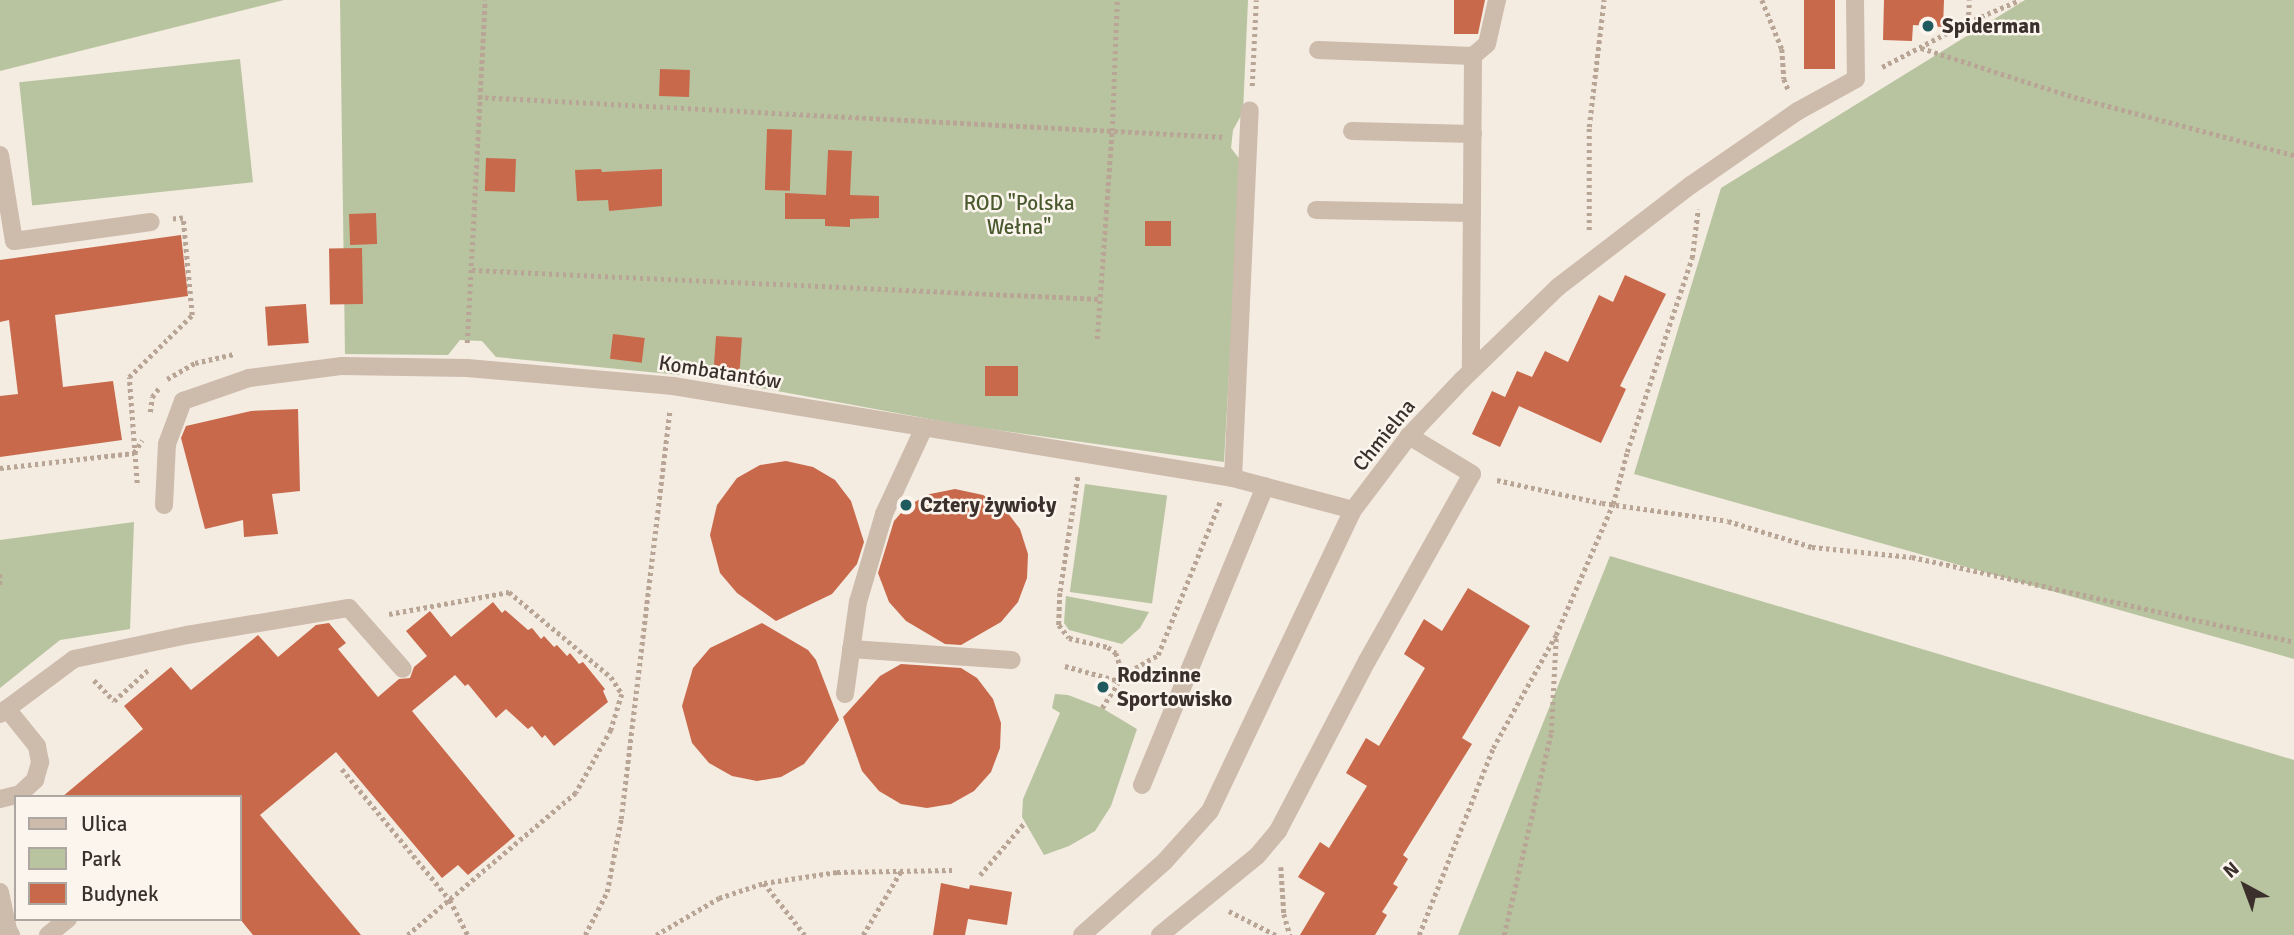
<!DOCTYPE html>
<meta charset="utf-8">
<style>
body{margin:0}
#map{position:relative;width:2294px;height:935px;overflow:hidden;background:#f4ebe1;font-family:Signika,sans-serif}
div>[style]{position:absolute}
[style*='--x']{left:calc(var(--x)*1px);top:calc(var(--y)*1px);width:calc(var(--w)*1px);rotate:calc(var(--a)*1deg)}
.green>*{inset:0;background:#b8c4a0;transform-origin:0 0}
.building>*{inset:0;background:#c8694b;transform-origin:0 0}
.path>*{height:4.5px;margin-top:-2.25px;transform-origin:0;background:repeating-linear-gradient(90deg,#b9a596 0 3.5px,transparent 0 7px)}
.lane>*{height:18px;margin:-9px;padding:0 9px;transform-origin:9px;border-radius:9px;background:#cdbbac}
.street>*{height:18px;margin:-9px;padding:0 9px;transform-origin:9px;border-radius:9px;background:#cdbbac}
.dots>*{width:19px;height:19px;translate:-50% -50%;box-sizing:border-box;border:4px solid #fbf5ee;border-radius:50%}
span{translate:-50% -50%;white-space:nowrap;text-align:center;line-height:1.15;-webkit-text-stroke:5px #fbf5ee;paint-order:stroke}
.poi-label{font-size:21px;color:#3b302b;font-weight:700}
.left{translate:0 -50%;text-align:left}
.park-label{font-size:21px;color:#4a5a2e}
.street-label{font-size:21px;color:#3b302b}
.legend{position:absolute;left:14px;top:795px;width:228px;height:126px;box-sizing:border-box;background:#fbf5ee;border:2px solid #aea6a0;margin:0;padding:9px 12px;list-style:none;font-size:21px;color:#3b302b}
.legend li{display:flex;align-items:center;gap:14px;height:35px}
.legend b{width:35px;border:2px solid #aea6a0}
.north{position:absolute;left:2210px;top:851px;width:70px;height:70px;-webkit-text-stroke:5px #fbf5ee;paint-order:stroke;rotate:319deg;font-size:19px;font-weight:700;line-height:28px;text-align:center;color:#3b302b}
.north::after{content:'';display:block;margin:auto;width:24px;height:32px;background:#3b302b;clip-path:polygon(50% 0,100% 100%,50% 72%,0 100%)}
</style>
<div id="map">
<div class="green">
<div style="clip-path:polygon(0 0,284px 0,0 71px)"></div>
<div style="clip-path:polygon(340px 0,1248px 0,1243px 112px,1233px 130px,1231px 148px,1241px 161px,1224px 462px,962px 425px,700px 377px,496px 357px,482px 341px,460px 340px,448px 355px,345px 354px)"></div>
<div style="clip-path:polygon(2025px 0,2294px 0,2294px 659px,1634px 474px,1721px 188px)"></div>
<div style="left:240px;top:59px;width:124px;height:222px;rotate:84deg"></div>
<div style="left:1085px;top:484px;width:83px;height:109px;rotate:8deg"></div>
<div style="clip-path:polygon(134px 522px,130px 629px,60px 640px,0 688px,0 540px)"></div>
<div style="clip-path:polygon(1610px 556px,2294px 760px,2294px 935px,1458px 935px)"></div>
<div style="clip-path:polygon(1066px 596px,1149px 612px,1140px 628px,1122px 644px,1069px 630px,1064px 623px)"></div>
<div style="clip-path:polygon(1055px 694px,1068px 695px,1102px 708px,1137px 729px,1111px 806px,1095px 831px,1069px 846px,1044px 855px,1022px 817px,1023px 799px,1060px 713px,1052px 708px)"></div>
</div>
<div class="building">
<div style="clip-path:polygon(1454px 0,1485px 0,1478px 34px,1454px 34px)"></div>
<div style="left:1804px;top:0;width:31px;height:69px"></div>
<div style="clip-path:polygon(1884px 0,1944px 0,1943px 27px,1913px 25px,1912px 41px,1883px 40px)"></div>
<div style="left:660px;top:69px;width:30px;height:27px;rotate:2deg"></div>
<div style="left:767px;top:129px;width:25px;height:61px;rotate:2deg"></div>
<div style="clip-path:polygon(828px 150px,852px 151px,850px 195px,879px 196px,879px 218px,850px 219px,850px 227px,825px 226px,825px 219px,785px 219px,785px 193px,826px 195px)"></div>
<div style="left:486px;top:158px;width:30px;height:33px;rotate:2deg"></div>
<div style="clip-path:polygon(601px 169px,602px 172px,662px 169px,662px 206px,609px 211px,608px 200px,577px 201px,575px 170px)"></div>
<div style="left:376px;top:213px;width:31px;height:27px;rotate:88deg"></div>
<div style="left:1145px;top:221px;width:26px;height:25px"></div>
<div style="clip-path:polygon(181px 235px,188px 296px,55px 315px,63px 387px,113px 381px,122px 440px,0 457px,0 396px,18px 394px,9px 320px,0 322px,0 260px)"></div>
<div style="left:362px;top:248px;width:56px;height:33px;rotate:89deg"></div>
<div style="clip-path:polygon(1625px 275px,1666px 294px,1620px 386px,1626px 389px,1601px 443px,1519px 406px,1500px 447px,1472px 434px,1492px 391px,1505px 397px,1517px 371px,1532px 377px,1545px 351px,1568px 362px,1599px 295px,1613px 302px)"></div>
<div style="left:306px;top:304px;width:39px;height:41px;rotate:86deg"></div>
<div style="left:613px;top:334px;width:32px;height:25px;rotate:7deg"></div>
<div style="left:716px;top:336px;width:26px;height:37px;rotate:4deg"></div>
<div style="left:985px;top:366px;width:33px;height:30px"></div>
<div style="clip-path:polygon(298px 409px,300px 491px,272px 494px,278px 534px,244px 537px,243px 520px,205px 529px,181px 438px,186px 426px,251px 411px)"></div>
<div style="clip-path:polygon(786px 461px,813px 467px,835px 480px,851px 501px,864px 542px,857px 564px,832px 594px,776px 621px,737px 593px,720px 573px,710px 535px,717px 505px,737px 478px,760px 465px)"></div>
<div style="clip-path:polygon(955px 489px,983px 495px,1004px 508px,1020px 529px,1028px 554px,1027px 578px,1018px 602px,1001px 622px,961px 645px,945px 644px,906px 621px,889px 602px,878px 573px,894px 521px,907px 506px,930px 494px)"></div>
<div style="clip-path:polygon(1468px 588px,1530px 626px,1462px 738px,1472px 744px,1403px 855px,1408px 859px,1393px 884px,1398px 887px,1382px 912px,1387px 915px,1375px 935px,1300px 935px,1325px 893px,1298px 877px,1320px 842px,1329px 848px,1367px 786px,1346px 773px,1366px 738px,1379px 746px,1425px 668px,1404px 654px,1424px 619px,1442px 631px)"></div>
<div style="clip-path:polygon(493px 602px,502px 613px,505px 610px,528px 630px,532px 628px,541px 639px,544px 636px,554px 647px,557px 645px,567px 656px,570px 653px,579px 664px,583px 662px,605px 689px,603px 691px,608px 702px,554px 746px,545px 735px,542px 738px,532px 726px,528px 729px,506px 709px,496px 718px,468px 684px,465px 686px,455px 675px,412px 711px,515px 836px,468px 875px,458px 865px,442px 878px,336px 752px,260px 815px,361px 935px,253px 935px,240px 919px,240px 797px,62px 797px,143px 729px,124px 706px,171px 667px,191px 690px,258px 635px,278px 657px,316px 625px,329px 623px,346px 643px,338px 649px,378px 697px,399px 679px,410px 678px,414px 667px,427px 656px,406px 631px,430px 611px,451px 637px)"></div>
<div style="clip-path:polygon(762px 623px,808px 650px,816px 660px,839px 720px,804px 764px,781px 777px,757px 781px,732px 776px,709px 763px,692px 743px,682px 706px,693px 668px,710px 648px)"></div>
<div style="clip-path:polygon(901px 664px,961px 668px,977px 678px,993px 699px,1001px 723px,1000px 748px,991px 772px,974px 791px,951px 804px,927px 808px,901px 804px,879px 791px,862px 771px,843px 717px,880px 676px)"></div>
<div style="clip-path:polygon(941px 883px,969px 889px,970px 885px,1012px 892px,1007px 925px,968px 919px,965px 935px,933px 935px)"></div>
</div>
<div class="path">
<div style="--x:1762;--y:0;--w:53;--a:67.8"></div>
<div style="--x:1782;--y:49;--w:30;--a:86"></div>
<div style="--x:1784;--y:79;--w:11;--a:68"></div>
<div style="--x:1968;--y:22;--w:22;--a:-87"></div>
<div style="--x:1921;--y:48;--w:161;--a:17.8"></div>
<div style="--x:2074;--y:97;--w:228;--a:14.8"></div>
<div style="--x:1882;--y:67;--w:97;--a:-27.6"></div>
<div style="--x:1968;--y:22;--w:56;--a:-22.9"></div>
<div style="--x:1252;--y:86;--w:86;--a:-87.3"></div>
<div style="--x:478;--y:97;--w:747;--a:3.07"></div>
<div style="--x:1589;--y:230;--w:103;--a:-90"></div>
<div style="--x:1589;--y:127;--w:128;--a:-83.3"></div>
<div style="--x:472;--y:270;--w:629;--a:2.64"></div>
<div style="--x:1097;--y:339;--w:209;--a:-85.9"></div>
<div style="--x:1112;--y:131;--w:131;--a:-87.8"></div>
<div style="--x:467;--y:343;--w:343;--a:-87"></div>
<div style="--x:167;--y:379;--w:32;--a:-30"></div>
<div style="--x:195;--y:363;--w:39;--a:-13"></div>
<div style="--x:150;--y:412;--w:15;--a:-82"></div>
<div style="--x:152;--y:397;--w:11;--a:-52"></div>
<div style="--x:0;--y:468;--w:135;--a:-6.4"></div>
<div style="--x:134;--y:453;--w:15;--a:-58"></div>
<div style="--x:1078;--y:477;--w:117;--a:98.8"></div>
<div style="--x:1060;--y:593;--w:32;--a:92"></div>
<div style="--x:1059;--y:625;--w:16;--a:52"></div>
<div style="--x:1069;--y:638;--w:40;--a:13"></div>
<div style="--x:1108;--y:647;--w:10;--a:37"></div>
<div style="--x:1116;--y:653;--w:23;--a:72"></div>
<div style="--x:1497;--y:480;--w:107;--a:12.4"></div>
<div style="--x:1602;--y:503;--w:127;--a:8.1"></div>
<div style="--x:1728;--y:521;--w:88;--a:17.2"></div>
<div style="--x:1812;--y:547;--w:100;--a:5.7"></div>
<div style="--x:1912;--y:557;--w:391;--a:12.5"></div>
<div style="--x:137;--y:483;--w:106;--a:-94.3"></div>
<div style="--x:129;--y:377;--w:88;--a:-44.5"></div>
<div style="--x:192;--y:315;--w:97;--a:-95.3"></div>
<div style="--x:183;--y:218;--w:10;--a:174"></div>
<div style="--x:0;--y:574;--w:12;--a:90"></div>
<div style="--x:389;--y:614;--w:122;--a:-10.4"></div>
<div style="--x:509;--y:592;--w:133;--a:39.8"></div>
<div style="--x:611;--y:677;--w:20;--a:57"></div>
<div style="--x:622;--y:694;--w:38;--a:107"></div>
<div style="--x:611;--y:730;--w:72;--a:119.1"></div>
<div style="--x:576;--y:793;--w:220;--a:139.8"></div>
<div style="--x:1065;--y:666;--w:56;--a:15.5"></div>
<div style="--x:94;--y:680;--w:29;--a:46"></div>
<div style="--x:114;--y:701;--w:47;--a:-42.4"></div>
<div style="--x:1102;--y:708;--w:39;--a:-58"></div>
<div style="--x:1123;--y:675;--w:40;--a:-29.7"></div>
<div style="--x:1158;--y:655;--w:168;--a:-68"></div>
<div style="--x:342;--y:769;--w:170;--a:50.5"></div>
<div style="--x:450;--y:900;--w:39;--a:63"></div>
<div style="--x:1281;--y:867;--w:47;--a:86.3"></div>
<div style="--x:1284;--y:914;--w:22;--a:74"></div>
<div style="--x:980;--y:875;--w:70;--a:-49.7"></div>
<div style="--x:764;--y:883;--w:74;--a:-8.6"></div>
<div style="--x:837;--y:872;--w:115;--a:-1"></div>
<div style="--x:1229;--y:911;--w:53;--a:27.1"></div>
<div style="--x:585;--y:935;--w:48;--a:-62.9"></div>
<div style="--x:607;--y:892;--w:74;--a:-79.1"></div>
<div style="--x:621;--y:819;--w:412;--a:-83.2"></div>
<div style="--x:656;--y:935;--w:73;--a:-30.4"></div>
<div style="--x:719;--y:898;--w:47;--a:-18.4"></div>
<div style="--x:764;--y:883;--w:66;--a:51.7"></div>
<div style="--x:863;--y:935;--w:74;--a:-59.3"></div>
<div style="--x:1419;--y:935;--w:201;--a:-68.4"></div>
<div style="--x:1493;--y:748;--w:129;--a:-60.9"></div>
<div style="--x:1556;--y:635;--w:143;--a:-66.5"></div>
<div style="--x:1613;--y:504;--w:54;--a:-74.9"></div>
<div style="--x:1627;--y:452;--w:205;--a:-71.5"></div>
<div style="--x:1692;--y:258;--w:49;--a:-83"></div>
<div style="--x:1504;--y:935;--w:207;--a:-76.9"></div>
<div style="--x:1551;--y:733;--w:96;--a:-87"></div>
</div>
<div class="lane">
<div style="--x:1855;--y:0;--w:79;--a:89.3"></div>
<div style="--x:1318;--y:50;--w:155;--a:2.2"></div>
<div style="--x:1473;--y:56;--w:315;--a:90.4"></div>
<div style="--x:1473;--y:56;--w:18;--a:-41"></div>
<div style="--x:1487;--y:44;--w:45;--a:-77.2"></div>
<div style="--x:1352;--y:131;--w:121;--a:1.4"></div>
<div style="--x:0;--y:155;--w:87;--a:80.8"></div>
<div style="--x:14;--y:241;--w:138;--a:-7.9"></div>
<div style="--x:1316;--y:210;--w:156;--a:1.1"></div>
<div style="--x:1233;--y:478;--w:368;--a:-87.4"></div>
<div style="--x:164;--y:505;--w:61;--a:-87.2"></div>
<div style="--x:167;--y:444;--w:46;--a:-69.6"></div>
<div style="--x:183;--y:401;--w:70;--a:-19.2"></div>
<div style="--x:249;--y:378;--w:94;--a:-7.4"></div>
<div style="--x:342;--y:366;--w:125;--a:0.9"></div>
<div style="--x:467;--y:368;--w:207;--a:5"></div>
<div style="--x:673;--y:386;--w:568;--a:9.33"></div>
<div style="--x:1233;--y:478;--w:124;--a:14.9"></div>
<div style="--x:851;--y:649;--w:161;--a:3.9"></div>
<div style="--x:845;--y:694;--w:93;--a:-82"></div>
<div style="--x:858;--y:602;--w:92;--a:-73.5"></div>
<div style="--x:884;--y:514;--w:95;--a:-65.1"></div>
<div style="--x:0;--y:714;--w:92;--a:-36.6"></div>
<div style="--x:74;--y:659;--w:116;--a:-12"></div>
<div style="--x:187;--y:635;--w:164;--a:-9.5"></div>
<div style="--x:349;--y:608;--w:81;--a:48.5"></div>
<div style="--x:1142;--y:785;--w:323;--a:-67.6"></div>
<div style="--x:0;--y:799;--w:21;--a:-14"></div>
<div style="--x:20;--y:794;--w:21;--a:-43"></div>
<div style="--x:35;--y:780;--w:19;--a:-74"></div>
<div style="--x:40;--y:762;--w:16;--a:-101"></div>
<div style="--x:37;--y:746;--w:48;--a:-129"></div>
<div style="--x:0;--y:892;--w:39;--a:78"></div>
<div style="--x:8;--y:930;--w:6;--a:59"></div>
<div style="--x:48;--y:935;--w:26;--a:-39"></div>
<div style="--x:1160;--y:935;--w:125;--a:-39.2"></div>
<div style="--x:1257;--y:856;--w:33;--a:-50"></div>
<div style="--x:1278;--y:831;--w:192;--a:-62.4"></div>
<div style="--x:1367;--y:661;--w:214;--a:-60.7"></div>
<div style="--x:1472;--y:474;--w:74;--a:-148.9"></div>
</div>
<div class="street">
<div style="--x:1082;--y:935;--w:111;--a:-41.7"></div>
<div style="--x:1165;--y:861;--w:67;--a:-48"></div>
<div style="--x:1210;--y:811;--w:333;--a:-64.6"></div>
<div style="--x:1353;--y:510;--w:93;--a:-52.9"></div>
<div style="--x:1409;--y:436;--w:77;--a:-46.6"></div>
<div style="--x:1462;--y:380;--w:134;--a:-44.1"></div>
<div style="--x:1558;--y:287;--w:168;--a:-37.5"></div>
<div style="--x:1691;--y:185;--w:130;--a:-34.7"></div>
<div style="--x:1798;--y:111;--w:66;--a:-28.9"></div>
</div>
<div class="dots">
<div style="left:1928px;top:26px;background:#1f5a5e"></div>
<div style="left:906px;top:505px;background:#1f5a5e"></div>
<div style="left:1103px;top:687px;background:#1f5a5e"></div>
</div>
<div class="poi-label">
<span class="left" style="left:1942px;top:26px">Spiderman</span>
<span class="left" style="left:920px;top:505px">Cztery żywioły</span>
<span class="left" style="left:1117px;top:687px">Rodzinne<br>Sportowisko</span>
</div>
<div class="park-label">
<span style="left:1019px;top:215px">ROD "Polska<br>Wełna"</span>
</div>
<div class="street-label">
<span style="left:720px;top:372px;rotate:9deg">Kombatantów</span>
<span style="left:1384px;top:435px;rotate:-51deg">Chmielna</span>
</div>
<ul class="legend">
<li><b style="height:9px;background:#cdbbac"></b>Ulica</li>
<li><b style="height:19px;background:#b8c4a0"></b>Park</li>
<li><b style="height:19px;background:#c8694b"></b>Budynek</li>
</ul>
<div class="north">N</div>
</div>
